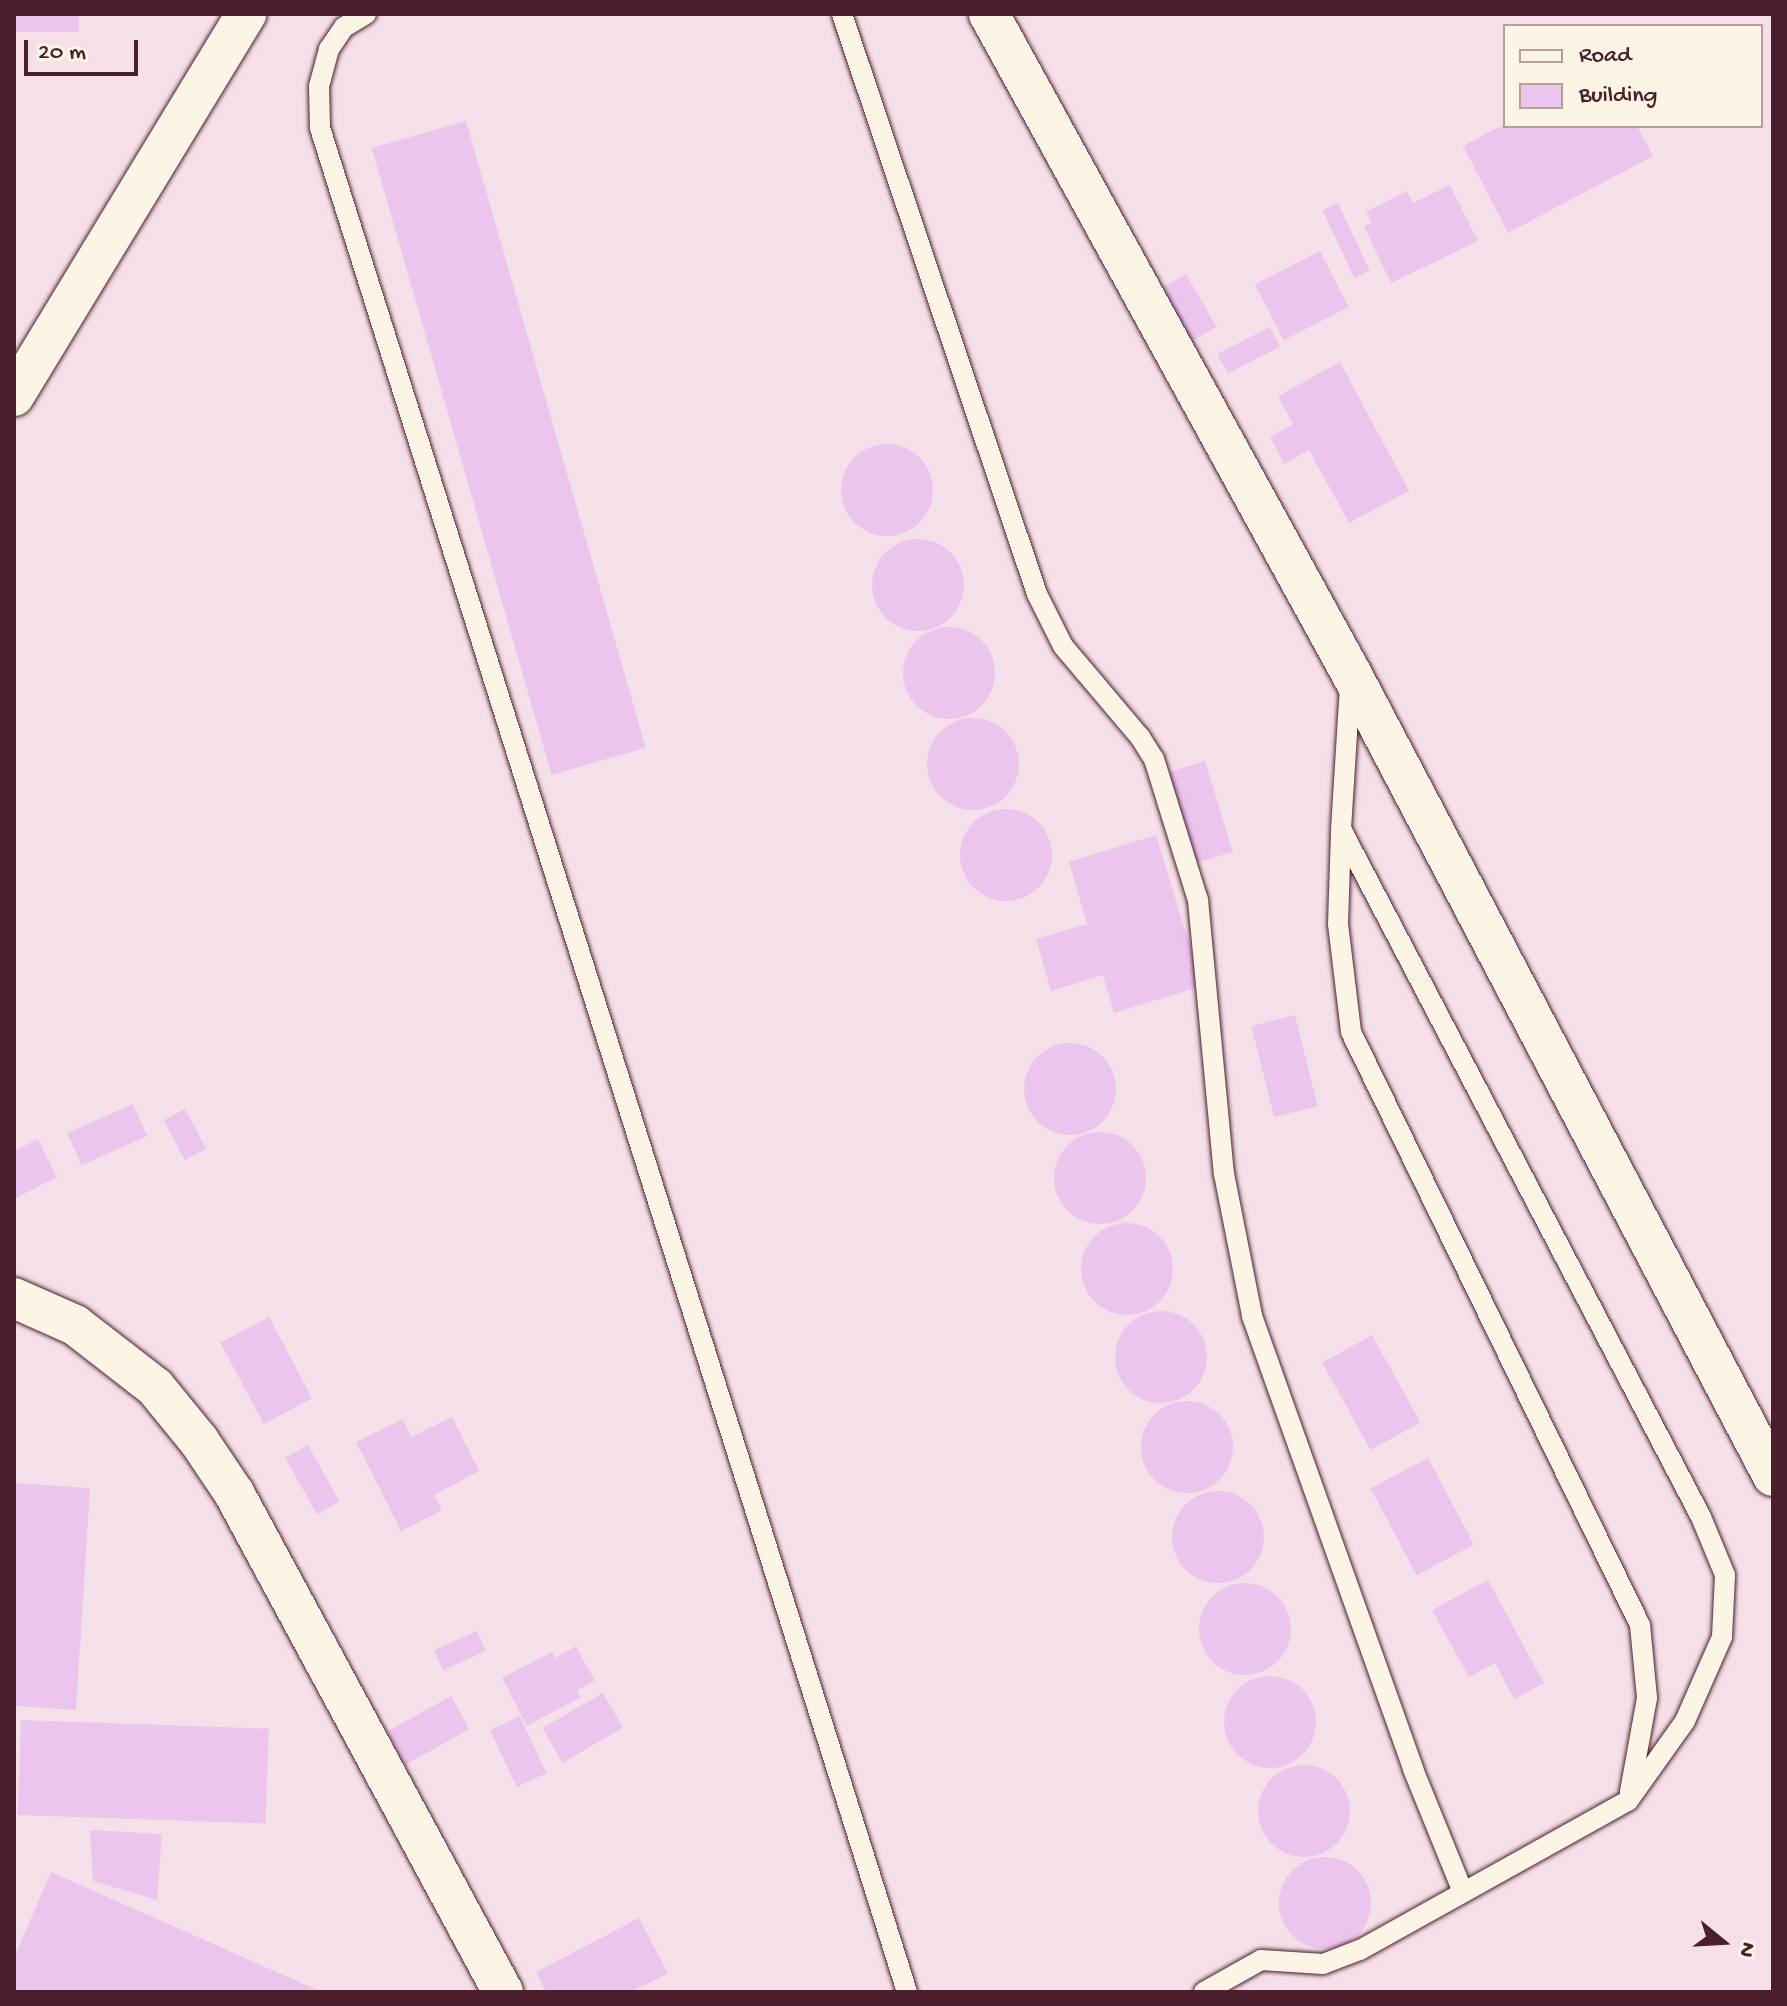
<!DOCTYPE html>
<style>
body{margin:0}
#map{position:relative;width:1787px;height:2006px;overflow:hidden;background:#f9ebe7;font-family:"Gochi Hand",sans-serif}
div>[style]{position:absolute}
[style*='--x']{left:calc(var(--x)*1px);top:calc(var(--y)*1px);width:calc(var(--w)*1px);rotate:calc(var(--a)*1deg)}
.built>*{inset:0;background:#f5e0e9}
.building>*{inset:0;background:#ecc5ef;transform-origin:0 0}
.round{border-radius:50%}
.roads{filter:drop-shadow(0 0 2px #4a1f2b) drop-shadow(0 0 2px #4a1f2b)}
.service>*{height:20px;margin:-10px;padding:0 10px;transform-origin:10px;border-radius:10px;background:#fcf5e5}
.minor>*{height:40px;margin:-20px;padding:0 20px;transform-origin:20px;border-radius:20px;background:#fcf5e5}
span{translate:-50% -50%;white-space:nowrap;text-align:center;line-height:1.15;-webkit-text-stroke:6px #fcf5e5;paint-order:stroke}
.frame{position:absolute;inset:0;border:16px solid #4a1f2b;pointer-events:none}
.legend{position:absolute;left:1503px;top:24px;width:260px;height:104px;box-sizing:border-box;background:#fcf5e5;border:2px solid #b59f9b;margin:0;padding:10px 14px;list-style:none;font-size:24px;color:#4a1f2b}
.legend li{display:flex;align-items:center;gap:16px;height:40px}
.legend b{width:40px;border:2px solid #b59f9b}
.north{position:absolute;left:1683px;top:1902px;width:80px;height:80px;-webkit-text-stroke:6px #fcf5e5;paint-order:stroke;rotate:108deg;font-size:22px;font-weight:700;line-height:32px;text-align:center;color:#4a1f2b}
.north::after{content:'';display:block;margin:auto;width:28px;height:36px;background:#4a1f2b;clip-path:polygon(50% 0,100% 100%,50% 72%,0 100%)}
.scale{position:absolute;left:24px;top:40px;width:114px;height:36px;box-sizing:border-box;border:4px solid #4a1f2b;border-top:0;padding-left:10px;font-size:24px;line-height:28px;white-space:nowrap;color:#4a1f2b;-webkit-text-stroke:6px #fcf5e5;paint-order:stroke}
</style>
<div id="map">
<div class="built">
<div style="clip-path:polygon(evenodd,14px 14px,1773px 14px,1773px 1992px,14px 1992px,14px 14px,1505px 26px,1761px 26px,1761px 126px,1505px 126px,1505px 26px)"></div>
</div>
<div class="building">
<div style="left:14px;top:14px;width:65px;height:18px"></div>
<div style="left:466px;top:121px;width:652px;height:98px;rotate:74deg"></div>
<div style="clip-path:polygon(1505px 124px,1637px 126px,1653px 156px,1508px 233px,1463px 146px)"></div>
<div style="clip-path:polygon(1450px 185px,1478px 241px,1391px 283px,1364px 227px,1371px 223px,1366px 212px,1407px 191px,1413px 203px)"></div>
<div style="left:1338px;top:203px;width:75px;height:17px;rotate:65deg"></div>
<div style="left:1320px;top:251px;width:63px;height:73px;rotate:63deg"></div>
<div style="left:1186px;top:274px;width:61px;height:29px;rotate:60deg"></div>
<div style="left:1270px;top:327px;width:22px;height:59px;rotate:63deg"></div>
<div style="clip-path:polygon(1340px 362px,1409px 491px,1349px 523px,1309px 450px,1284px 464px,1270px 437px,1293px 424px,1278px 396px)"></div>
<div class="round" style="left:841px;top:444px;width:92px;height:92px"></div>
<div class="round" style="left:872px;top:539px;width:92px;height:92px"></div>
<div class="round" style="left:903px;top:627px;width:92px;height:92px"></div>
<div class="round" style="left:927px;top:718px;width:92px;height:92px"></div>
<div style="left:1205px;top:761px;width:95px;height:43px;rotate:73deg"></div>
<div class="round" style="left:960px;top:809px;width:92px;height:92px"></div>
<div style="clip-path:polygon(1156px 835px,1202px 986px,1114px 1013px,1103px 975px,1051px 991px,1036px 939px,1087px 924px,1069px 862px)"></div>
<div style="left:1295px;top:1015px;width:94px;height:45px;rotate:76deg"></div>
<div class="round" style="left:1024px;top:1043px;width:92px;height:92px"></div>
<div style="left:133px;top:1104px;width:35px;height:72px;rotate:66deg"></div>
<div style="left:185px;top:1109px;width:45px;height:24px;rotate:62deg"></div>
<div class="round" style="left:1054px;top:1132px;width:92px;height:92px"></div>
<div style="clip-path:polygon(38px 1139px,57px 1177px,14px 1199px,14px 1151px)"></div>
<div class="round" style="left:1081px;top:1223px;width:92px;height:92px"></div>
<div class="round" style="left:1115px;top:1311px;width:92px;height:92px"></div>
<div style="left:269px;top:1317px;width:92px;height:55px;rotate:62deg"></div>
<div style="left:1372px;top:1335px;width:100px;height:57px;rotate:61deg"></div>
<div class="round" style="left:1141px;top:1401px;width:92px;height:92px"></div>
<div style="clip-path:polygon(452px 1417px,479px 1471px,434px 1495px,442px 1510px,401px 1531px,356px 1442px,403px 1419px,411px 1437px)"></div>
<div style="left:308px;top:1445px;width:65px;height:26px;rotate:61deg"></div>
<div style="left:1428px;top:1458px;width:98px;height:65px;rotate:62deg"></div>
<div style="clip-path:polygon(14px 1483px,90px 1488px,76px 1710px,14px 1706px)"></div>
<div class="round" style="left:1172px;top:1491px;width:92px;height:92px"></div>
<div style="clip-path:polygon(1488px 1580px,1544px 1683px,1514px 1699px,1495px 1663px,1469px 1677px,1432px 1610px)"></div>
<div class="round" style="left:1199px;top:1583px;width:92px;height:92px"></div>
<div style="left:477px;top:1631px;width:22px;height:47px;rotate:66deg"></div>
<div style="clip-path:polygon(576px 1646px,595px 1681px,577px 1690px,581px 1697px,527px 1726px,502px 1678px,552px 1652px,555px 1658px)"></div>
<div class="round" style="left:1224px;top:1676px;width:92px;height:92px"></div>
<div style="left:603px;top:1693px;width:40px;height:70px;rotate:60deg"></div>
<div style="left:451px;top:1696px;width:38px;height:73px;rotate:61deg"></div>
<div style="left:520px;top:1716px;width:63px;height:33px;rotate:65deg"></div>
<div style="left:21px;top:1720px;width:248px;height:95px;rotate:2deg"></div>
<div class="round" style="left:1258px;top:1765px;width:92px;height:92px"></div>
<div style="clip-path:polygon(90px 1830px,162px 1834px,157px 1900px,93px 1881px)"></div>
<div class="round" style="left:1279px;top:1857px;width:92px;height:92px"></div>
<div style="clip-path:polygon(51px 1872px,322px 1992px,14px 1992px,14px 1958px)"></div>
<div style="clip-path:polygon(639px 1918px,668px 1973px,631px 1992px,546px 1992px,536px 1972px)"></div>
</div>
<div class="roads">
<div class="service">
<div style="--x:366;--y:14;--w:26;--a:149"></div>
<div style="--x:344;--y:27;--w:27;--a:124"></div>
<div style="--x:329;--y:49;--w:38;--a:105"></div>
<div style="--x:319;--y:86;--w:42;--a:88.6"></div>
<div style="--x:320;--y:128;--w:1954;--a:72.52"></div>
<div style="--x:842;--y:14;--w:612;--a:71.42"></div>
<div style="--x:1037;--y:594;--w:58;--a:63.4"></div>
<div style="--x:1063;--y:646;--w:119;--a:49.8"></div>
<div style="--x:1140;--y:737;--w:26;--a:58"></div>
<div style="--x:1154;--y:759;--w:148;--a:72.7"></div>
<div style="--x:1198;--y:900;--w:275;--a:84.6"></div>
<div style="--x:1224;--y:1174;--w:145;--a:78.8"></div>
<div style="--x:1252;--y:1316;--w:481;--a:70.4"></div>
<div style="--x:1413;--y:1769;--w:133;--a:67.9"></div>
<div style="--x:1341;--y:833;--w:91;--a:91.9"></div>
<div style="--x:1338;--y:924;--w:109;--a:83.1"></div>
<div style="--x:1351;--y:1032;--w:660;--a:64.02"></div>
<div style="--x:1640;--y:1625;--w:73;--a:84.5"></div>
<div style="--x:1647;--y:1698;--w:96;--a:100.3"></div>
<div style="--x:1204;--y:1992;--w:65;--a:-29.3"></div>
<div style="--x:1261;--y:1960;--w:62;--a:3.7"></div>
<div style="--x:1323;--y:1964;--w:40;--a:-21"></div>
<div style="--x:1360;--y:1950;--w:307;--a:-29.1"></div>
<div style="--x:1628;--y:1801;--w:98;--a:-54.5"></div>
<div style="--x:1685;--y:1721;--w:92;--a:-66.2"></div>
<div style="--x:1722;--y:1637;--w:62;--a:-87.2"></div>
<div style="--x:1725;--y:1575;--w:63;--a:-112.5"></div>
<div style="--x:1701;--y:1517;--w:776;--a:-117.62"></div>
<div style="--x:1341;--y:829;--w:144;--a:-86.4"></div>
</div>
<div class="minor">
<div style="--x:989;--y:14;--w:752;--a:61.22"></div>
<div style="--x:1351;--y:673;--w:907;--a:62.28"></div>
<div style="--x:14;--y:396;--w:447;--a:-58.7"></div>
<div style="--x:14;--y:1298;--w:67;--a:23.9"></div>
<div style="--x:75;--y:1325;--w:101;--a:37.8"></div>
<div style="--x:155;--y:1387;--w:70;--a:50.8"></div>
<div style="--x:199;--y:1441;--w:63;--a:56.1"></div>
<div style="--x:234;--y:1493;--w:567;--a:61.67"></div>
</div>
</div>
<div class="frame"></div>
<ul class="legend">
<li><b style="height:10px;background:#fcf5e5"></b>Road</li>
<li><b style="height:22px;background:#ecc5ef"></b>Building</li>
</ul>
<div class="north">N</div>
<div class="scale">20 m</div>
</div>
